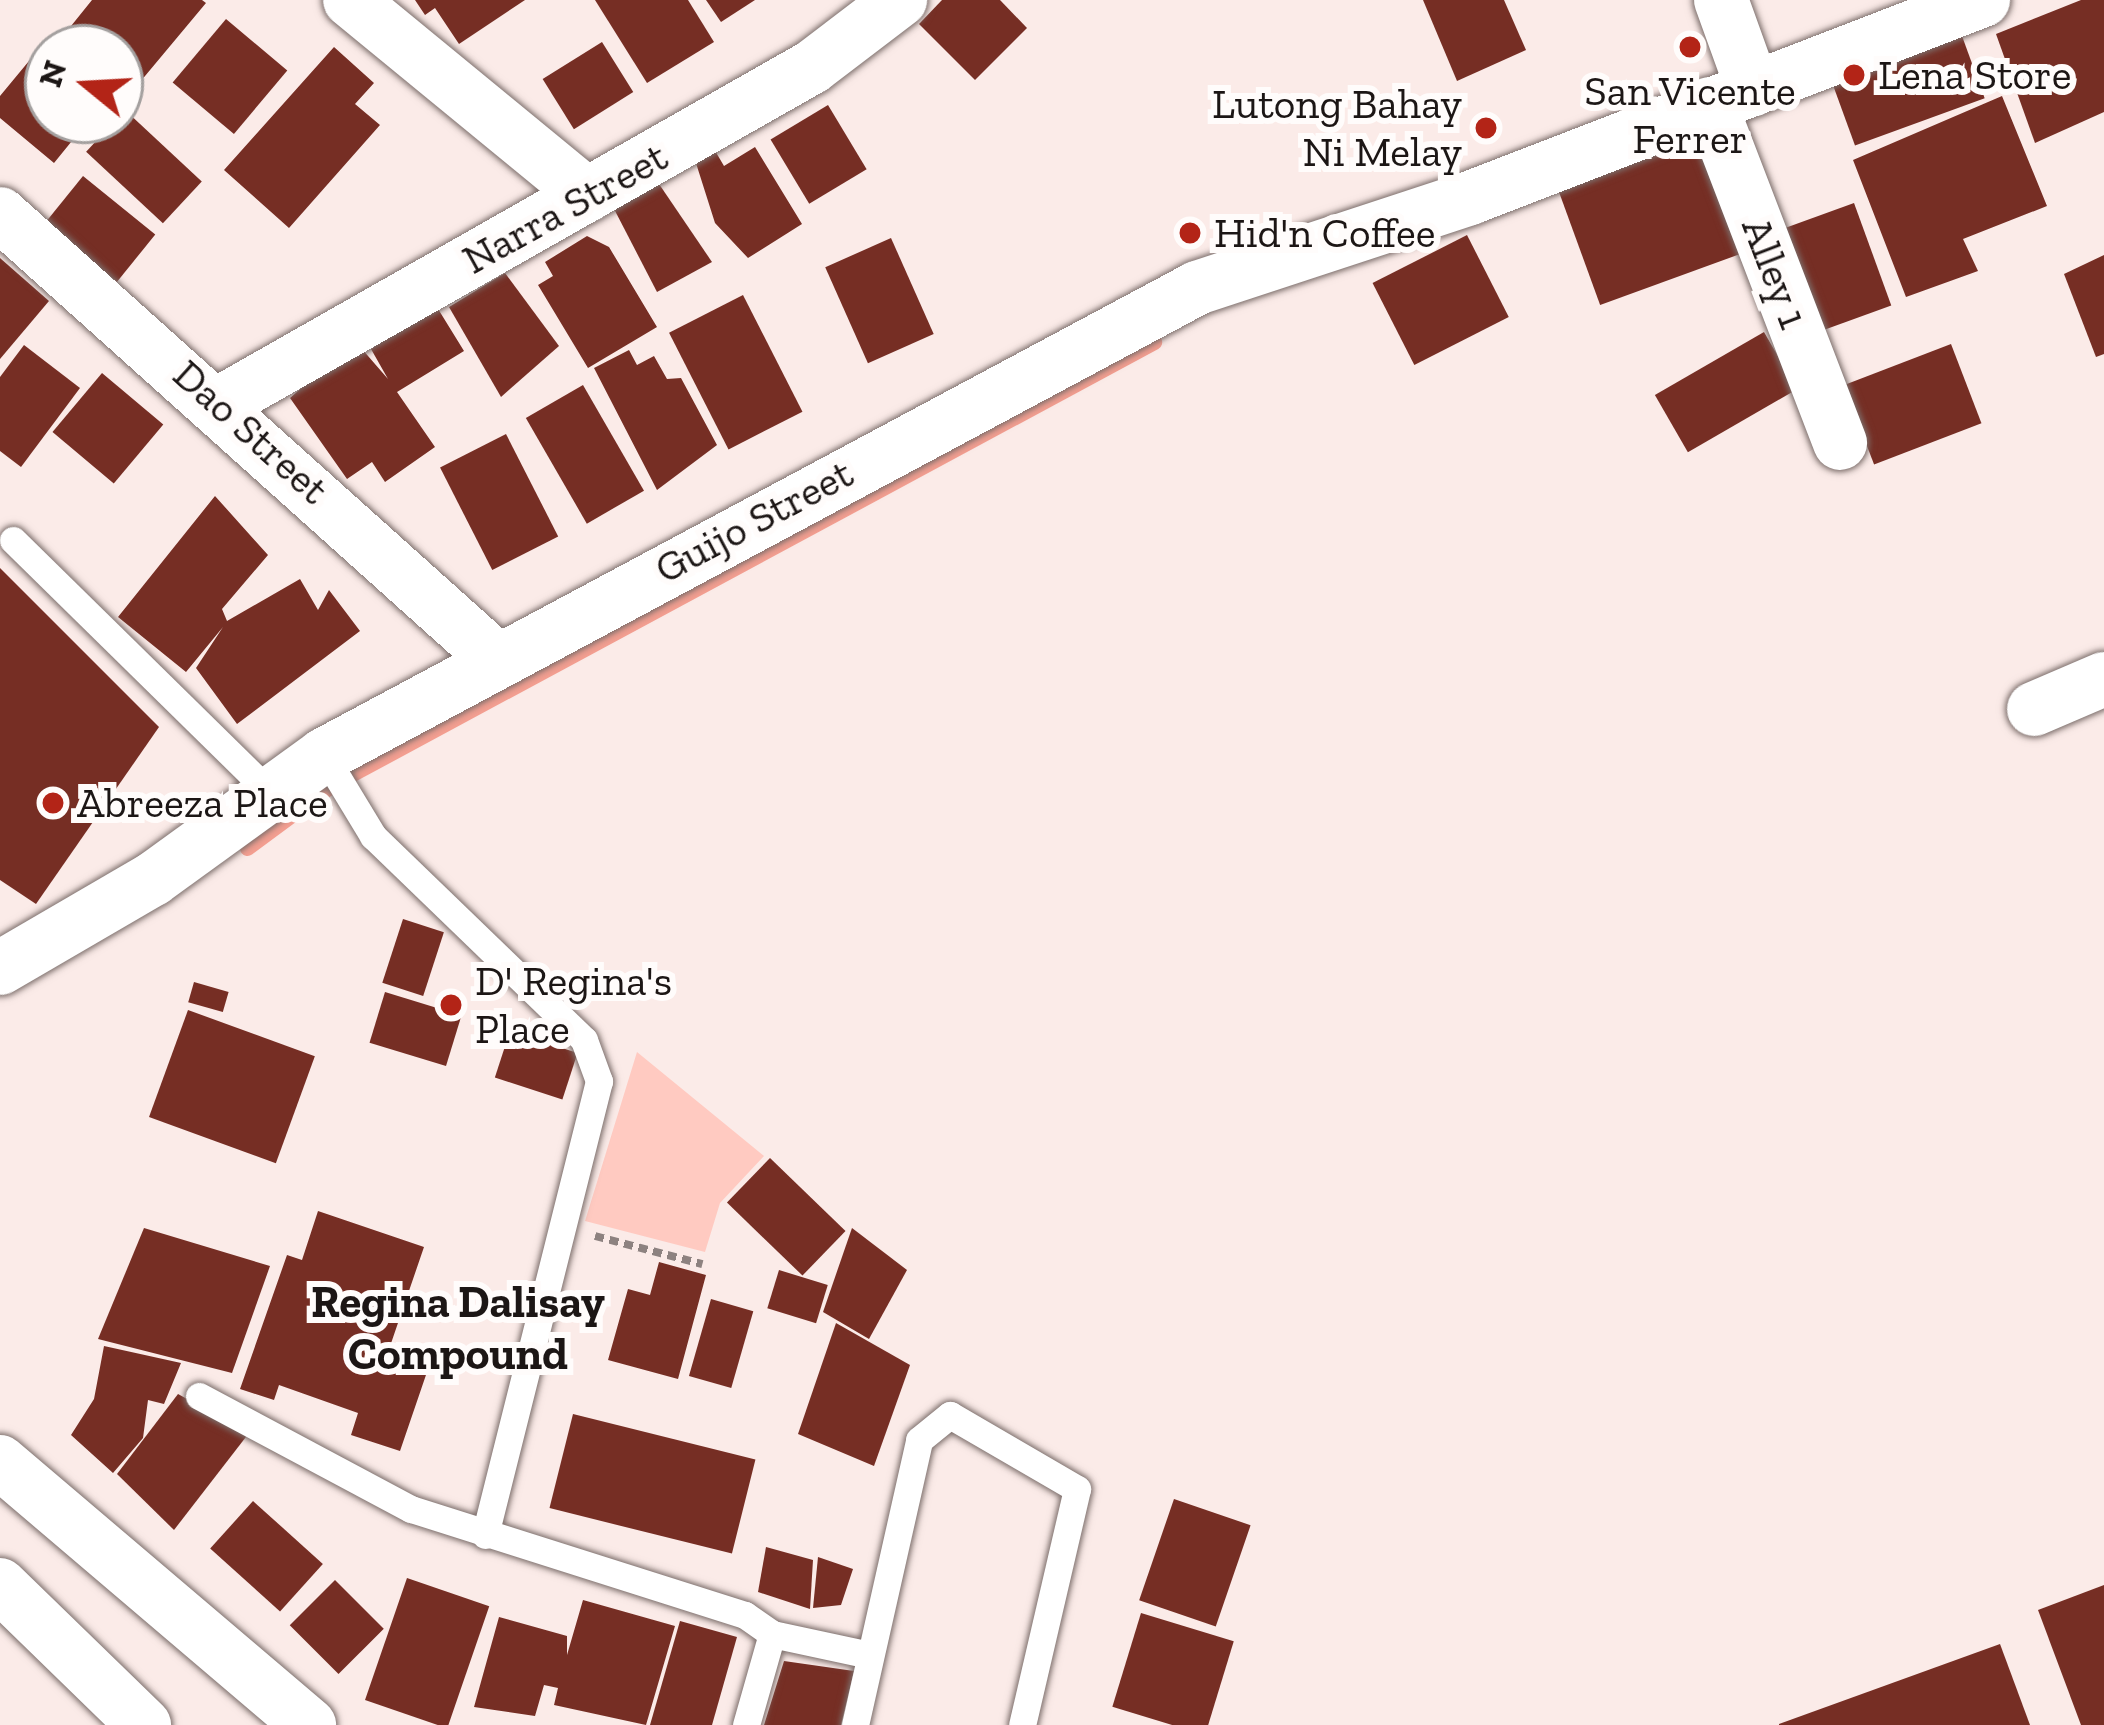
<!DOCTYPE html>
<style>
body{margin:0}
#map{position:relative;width:2104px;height:1725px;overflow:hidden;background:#fbebe8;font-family:"Zilla Slab",serif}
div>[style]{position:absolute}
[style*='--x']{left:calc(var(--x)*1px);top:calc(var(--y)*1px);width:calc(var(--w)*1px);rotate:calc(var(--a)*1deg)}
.green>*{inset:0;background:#ffcac1}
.stream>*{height:15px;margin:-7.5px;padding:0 7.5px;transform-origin:7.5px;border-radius:7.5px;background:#f49f91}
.building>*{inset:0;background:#762e24;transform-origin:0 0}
.path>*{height:8px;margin-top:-4px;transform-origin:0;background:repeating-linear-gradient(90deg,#8d8280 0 9px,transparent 0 15px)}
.roads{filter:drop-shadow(0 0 3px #7c6e6b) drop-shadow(0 0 3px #7c6e6b)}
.lane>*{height:27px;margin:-13.5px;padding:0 13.5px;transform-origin:13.5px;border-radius:13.5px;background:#fff}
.street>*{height:54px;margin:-27px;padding:0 27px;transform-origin:27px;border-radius:27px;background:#fff}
.dots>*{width:33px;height:33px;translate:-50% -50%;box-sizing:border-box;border:6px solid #fffcfb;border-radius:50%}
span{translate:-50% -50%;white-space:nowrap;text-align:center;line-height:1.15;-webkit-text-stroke:12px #fffcfb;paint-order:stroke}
.poi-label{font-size:42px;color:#1c1615}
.left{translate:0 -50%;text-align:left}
.right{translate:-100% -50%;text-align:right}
.street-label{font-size:42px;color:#1c1615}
.neighbourhood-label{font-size:45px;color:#1c1615;font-weight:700}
.north{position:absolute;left:24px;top:24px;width:120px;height:120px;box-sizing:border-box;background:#fffcfb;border:3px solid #a4a09f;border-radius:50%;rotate:288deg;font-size:33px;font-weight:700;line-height:48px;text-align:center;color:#1c1615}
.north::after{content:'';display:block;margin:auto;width:42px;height:54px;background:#b32417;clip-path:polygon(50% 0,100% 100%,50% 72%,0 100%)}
</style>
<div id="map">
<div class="green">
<div style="clip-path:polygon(637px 1052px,764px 1156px,720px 1203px,705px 1252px,585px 1221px)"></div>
</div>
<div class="stream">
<div style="--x:247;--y:848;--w:106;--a:-36.5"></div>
<div style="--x:332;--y:785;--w:934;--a:-28.32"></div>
</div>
<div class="building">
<div style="clip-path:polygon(92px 0,202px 0,206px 3px,135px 88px,120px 75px,120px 48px,87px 48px,67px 31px)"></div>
<div style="clip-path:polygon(415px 0,525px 0,459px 44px,435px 8px,425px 15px)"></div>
<div style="clip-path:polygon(595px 0,688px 0,714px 42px,647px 83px)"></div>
<div style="clip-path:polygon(706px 0,755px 0,721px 22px)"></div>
<div style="clip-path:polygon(942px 0,1000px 0,1027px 28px,975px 80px,919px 24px)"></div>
<div style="clip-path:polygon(1423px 0,1504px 0,1526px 50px,1457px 81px)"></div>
<div style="clip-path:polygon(2081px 0,2104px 0,2104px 112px,2035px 143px,1996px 34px)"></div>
<div style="left:226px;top:19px;width:80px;height:83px;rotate:40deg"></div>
<div style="left:1958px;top:25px;width:78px;height:138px;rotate:70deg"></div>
<div style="clip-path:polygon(48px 38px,60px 48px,48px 48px,48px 120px,89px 120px,54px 163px,0 118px,0 96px)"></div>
<div style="left:602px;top:42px;width:59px;height:70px;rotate:58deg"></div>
<div style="clip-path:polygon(334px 47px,374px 83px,355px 104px,380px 125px,289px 228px,224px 170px)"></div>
<div style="clip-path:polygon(2002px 96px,2047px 206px,1963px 239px,1978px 271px,1906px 297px,1853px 160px)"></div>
<div style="left:828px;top:105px;width:75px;height:67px;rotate:59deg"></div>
<div style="left:125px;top:110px;width:105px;height:57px;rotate:43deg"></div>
<div style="left:1695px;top:130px;width:132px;height:149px;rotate:70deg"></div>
<div style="clip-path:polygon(755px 147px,802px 224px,748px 258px,715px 223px,695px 160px,714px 149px,724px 166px)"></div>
<div style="left:83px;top:176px;width:93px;height:61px;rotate:39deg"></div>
<div style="clip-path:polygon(657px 181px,712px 262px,657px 292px,612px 205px)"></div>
<div style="left:1854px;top:203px;width:109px;height:77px;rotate:70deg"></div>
<div style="left:1467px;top:235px;width:92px;height:106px;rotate:63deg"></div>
<div style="clip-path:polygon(587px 236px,609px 247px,657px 327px,588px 368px,538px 285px,553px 276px,545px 262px)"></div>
<div style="left:891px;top:238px;width:105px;height:72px;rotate:66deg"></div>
<div style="clip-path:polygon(2104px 255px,2104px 354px,2096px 357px,2064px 274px)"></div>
<div style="clip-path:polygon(0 258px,49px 301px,0 359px)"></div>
<div style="clip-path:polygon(505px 273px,559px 346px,501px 397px,449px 307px)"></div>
<div style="left:743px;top:295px;width:131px;height:83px;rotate:63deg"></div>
<div style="clip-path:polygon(435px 304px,464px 351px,397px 392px,435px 447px,385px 482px,372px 462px,347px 479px,290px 398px,355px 341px,388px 379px,371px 349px)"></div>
<div style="left:1764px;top:332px;width:66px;height:126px;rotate:60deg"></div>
<div style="left:1951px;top:344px;width:85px;height:115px;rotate:69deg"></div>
<div style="clip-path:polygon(24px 345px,80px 388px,21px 467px,0 451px,0 377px)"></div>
<div style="clip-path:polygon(629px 350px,637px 365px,654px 356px,667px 379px,681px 378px,717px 445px,657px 490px,594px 368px)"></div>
<div style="left:102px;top:373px;width:80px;height:77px;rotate:40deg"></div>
<div style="left:583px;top:385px;width:122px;height:66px;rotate:60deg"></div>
<div style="left:506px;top:434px;width:115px;height:74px;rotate:63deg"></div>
<div style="clip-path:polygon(215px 496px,268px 555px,222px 609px,227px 621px,300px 579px,318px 610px,329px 590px,360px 631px,237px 724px,196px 668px,223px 627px,186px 672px,118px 617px)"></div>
<div style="clip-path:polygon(0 568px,159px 727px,36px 904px,0 880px)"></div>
<div style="left:403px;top:919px;width:43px;height:67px;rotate:18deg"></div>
<div style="left:194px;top:982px;width:36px;height:21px;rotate:16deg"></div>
<div style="left:385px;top:992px;width:80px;height:53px;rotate:17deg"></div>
<div style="left:188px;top:1010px;width:135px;height:114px;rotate:20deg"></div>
<div style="left:510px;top:1031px;width:71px;height:49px;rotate:18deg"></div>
<div style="left:770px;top:1158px;width:105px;height:62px;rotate:44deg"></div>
<div style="clip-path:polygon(318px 1211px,424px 1247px,386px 1358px,427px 1372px,400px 1451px,351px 1435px,358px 1413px,279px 1385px,274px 1400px,240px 1389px,287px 1255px,302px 1260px)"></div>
<div style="clip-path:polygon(144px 1228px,270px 1266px,232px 1373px,98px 1339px)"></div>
<div style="clip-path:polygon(852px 1228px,907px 1270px,869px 1339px,823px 1312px)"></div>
<div style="clip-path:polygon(659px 1262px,706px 1275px,678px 1379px,608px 1360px,628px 1289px,650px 1295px)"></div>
<div style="left:779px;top:1270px;width:51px;height:40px;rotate:17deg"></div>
<div style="left:711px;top:1299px;width:44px;height:80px;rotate:16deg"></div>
<div style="clip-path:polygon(836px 1323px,910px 1365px,874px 1466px,798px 1434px)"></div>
<div style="clip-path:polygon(104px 1346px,181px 1363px,164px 1404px,148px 1400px,143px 1438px,113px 1473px,71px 1435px,94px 1399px)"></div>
<div style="clip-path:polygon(178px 1394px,249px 1433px,174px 1530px,117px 1474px)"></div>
<div style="left:573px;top:1414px;width:188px;height:97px;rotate:14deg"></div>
<div style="left:1174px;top:1499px;width:81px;height:107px;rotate:19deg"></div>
<div style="left:253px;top:1501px;width:94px;height:64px;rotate:42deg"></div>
<div style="clip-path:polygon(766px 1547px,813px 1560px,810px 1609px,758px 1592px)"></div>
<div style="clip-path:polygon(818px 1557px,853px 1569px,841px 1605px,813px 1608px)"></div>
<div style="left:407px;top:1578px;width:87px;height:129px;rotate:19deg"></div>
<div style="left:335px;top:1580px;width:69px;height:64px;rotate:45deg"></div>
<div style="clip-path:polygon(2104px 1585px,2104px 1725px,2081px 1725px,2038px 1610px)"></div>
<div style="clip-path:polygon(583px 1600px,675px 1626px,646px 1725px,554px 1705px,558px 1688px,544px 1685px,535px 1716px,474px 1707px,499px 1617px,567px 1636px,567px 1655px)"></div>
<div style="left:1141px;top:1613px;width:97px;height:98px;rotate:17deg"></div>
<div style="clip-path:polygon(680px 1621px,737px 1637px,712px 1725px,650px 1725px)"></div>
<div style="clip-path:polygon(2000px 1644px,2030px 1725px,1779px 1725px,1779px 1724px)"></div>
<div style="clip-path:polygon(784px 1661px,854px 1671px,841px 1725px,764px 1725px)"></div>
</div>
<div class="path">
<div style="--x:595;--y:1236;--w:111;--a:14.7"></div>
</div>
<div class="roads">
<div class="lane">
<div style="--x:13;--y:540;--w:359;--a:44.5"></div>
<div style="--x:324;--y:755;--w:95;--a:58.8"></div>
<div style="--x:373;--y:836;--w:293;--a:44"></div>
<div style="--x:584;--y:1040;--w:44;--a:69.9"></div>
<div style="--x:599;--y:1081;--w:468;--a:104.1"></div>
<div style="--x:199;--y:1396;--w:240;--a:28.1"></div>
<div style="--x:411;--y:1509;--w:350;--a:17.6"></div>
<div style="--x:745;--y:1615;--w:33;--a:35"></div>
<div style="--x:772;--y:1634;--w:100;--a:12.1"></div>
<div style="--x:746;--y:1725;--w:95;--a:-74.1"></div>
<div style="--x:855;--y:1725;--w:292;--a:-77.3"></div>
<div style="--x:919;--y:1440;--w:40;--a:-39"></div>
<div style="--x:950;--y:1415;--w:147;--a:30.2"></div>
<div style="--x:1077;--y:1489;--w:242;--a:103.1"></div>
</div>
<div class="street">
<div style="--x:350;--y:0;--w:307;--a:39.4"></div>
<div style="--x:1721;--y:0;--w:95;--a:70.2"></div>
<div style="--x:1710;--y:104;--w:363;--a:69"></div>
<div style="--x:0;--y:214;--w:665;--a:41.89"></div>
<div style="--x:222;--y:402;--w:678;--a:-29.59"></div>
<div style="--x:812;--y:67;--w:111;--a:-37.3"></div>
<div style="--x:2034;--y:709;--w:76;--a:-23.2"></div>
<div style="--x:0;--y:968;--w:177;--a:-30.2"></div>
<div style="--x:153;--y:879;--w:211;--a:-35.9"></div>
<div style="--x:324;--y:755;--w:990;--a:-28.14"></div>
<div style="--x:1197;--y:288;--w:287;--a:-18.2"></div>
<div style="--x:1470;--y:198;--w:550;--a:-21.1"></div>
<div style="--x:0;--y:1462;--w:406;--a:40.4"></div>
<div style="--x:0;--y:1585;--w:201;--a:44.2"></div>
</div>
</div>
<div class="dots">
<div style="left:1690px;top:47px;background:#b32417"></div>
<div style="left:1854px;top:75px;background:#b32417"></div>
<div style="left:1486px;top:128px;background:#b32417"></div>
<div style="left:1190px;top:233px;background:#b32417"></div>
<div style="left:53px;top:803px;background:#b32417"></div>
<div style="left:451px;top:1005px;background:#b32417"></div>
</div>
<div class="poi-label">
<span class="left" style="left:1878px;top:75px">Lena Store</span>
<span style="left:1690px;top:115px">San Vicente<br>Ferrer</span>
<span class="right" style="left:1462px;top:128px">Lutong Bahay<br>Ni Melay</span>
<span class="left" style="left:1214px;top:233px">Hid'n Coffee</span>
<span class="left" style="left:77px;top:803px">Abreeza Place</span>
<span class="left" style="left:475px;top:1005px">D' Regina's<br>Place</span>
</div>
<div class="street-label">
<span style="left:565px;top:208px;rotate:-29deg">Narra Street</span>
<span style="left:1775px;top:273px;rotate:69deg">Alley 1</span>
<span style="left:251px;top:432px;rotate:42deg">Dao Street</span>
<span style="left:754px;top:521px;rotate:-28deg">Guijo Street</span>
</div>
<div class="neighbourhood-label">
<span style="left:458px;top:1329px">Regina Dalisay<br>Compound</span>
</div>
<div class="north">N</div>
</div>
